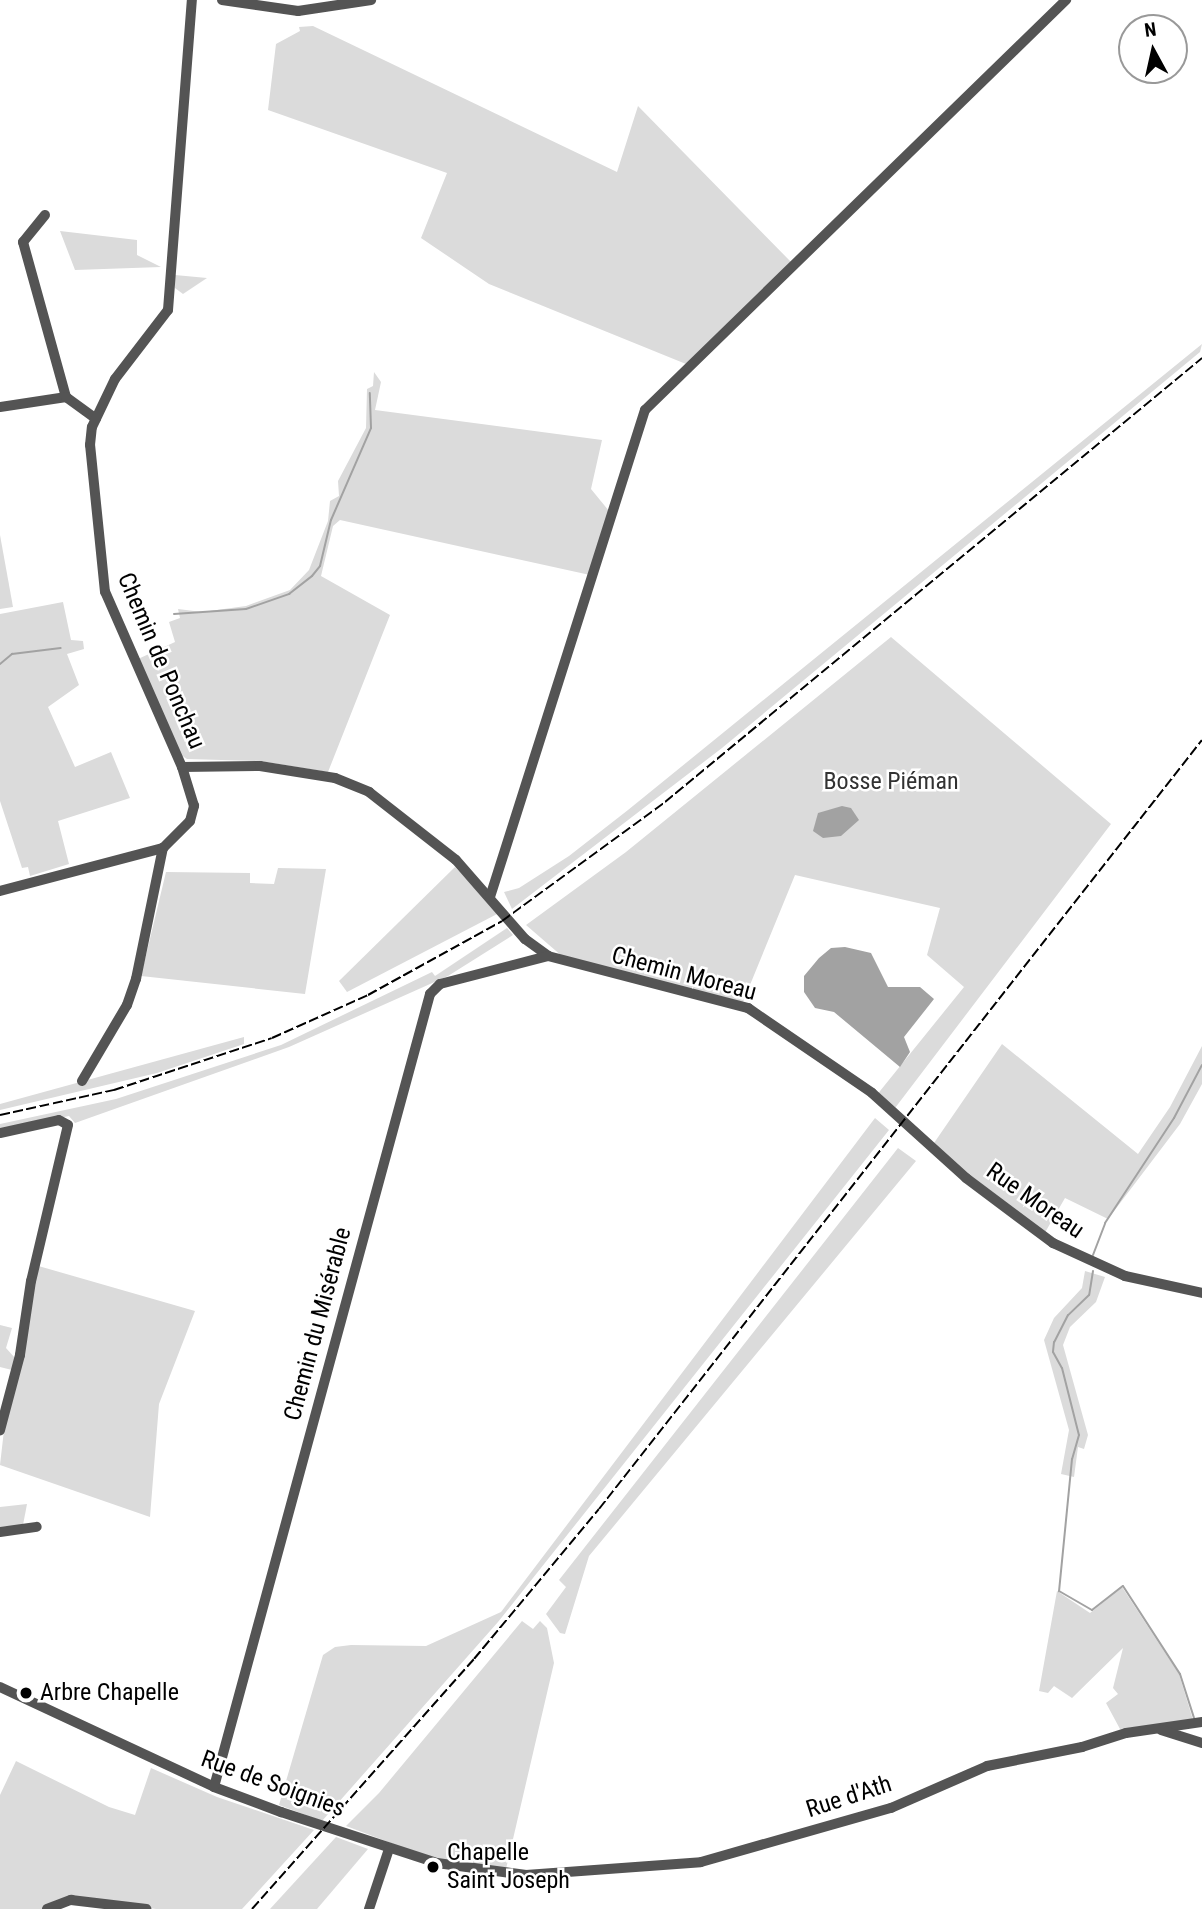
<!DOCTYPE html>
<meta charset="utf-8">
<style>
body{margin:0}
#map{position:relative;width:1202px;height:1909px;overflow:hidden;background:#fff;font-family:"Roboto Condensed",sans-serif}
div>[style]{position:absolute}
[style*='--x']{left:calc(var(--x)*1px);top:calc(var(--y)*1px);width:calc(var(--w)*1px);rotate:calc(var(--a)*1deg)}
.green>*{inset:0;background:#dbdbdb}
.water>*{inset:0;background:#a2a2a2}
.stream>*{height:2px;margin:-1px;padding:0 1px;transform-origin:1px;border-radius:1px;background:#a2a2a2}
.minor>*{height:10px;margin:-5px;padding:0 5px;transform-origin:5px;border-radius:5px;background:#545454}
.rail>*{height:2px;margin-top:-1px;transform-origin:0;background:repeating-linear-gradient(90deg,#000 0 10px,transparent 0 13.5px)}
.dots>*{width:19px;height:19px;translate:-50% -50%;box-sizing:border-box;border:4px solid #fff;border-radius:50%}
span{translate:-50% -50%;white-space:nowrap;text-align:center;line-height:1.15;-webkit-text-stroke:5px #fff;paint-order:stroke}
.street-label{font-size:24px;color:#000}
.park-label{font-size:24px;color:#323232}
.poi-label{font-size:24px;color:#000}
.left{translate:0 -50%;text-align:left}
.north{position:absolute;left:1118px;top:14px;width:70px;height:70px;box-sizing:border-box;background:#fff;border:2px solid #999;border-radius:50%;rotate:352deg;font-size:19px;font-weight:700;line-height:28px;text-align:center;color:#000}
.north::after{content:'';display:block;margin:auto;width:24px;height:32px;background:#000;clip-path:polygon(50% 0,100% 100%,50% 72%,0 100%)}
</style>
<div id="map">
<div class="green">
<div style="clip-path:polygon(313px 26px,617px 172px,638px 106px,791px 262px,686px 364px,489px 284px,421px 238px,447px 173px,268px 110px,276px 44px,300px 31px,299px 27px)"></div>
<div style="clip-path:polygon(60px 231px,137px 240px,137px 255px,161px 267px,75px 270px)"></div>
<div style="clip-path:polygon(175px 275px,207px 278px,183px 294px,175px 288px)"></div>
<div style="clip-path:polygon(1202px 344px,1200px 352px,722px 748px,512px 909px,504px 892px,519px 888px,569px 856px,628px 810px)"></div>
<div style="clip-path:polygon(374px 372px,381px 382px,375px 410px,602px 440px,591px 489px,609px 511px,590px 575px,340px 520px,333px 526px,321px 576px,390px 615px,328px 772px,260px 761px,187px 759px,181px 755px,138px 659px,175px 642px,169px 622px,180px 618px,178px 609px,202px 612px,246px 606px,290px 590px,309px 570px,328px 521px,330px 501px,339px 496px,338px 481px,366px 428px,367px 389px,373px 386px)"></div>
<div style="clip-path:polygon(0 535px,13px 607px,0 609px)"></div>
<div style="clip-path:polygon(63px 602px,71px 640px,83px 641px,84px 649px,67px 654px,79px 685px,48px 707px,75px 767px,111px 752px,130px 798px,58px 821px,69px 864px,30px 876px,28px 867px,22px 868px,0 801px,0 614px)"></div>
<div style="clip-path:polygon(891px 637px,1111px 824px,892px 1112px,876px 1096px,964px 987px,927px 955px,940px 908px,795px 875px,743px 1002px,563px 957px,526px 925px,626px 852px)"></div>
<div style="clip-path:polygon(455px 867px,499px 913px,347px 992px,339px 981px)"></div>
<div style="clip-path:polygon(278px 868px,326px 869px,305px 994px,141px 976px,166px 872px,250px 873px,250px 883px,274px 884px)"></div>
<div style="clip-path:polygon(507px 928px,513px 935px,448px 976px,289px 1047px,75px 1123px,69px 1116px,0 1130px,0 1124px,116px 1099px,281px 1045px,432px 972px,435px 976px)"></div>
<div style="clip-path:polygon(244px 1037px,244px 1044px,157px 1073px,0 1110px,0 1104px)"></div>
<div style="clip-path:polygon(1002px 1044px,1138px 1154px,1170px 1107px,1202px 1046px,1202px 1084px,1180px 1124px,1108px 1219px,1065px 1198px,1043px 1236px,1019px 1221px,934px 1143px)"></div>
<div style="clip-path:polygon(875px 1118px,889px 1130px,498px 1622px,322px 1821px,279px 1805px,323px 1655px,335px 1647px,351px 1645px,426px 1646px,501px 1612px)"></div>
<div style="clip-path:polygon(898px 1148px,916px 1161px,589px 1556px,565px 1634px,560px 1633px,546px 1614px,566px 1587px,559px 1580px)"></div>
<div style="clip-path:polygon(35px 1265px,195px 1311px,159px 1404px,150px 1517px,0 1465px,7px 1404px)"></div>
<div style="clip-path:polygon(1085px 1271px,1105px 1277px,1096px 1302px,1070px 1327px,1063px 1345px,1088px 1435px,1084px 1449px,1078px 1447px,1074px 1477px,1061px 1474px,1069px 1430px,1044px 1340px,1054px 1318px,1082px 1288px)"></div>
<div style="clip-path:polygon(0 1325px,12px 1328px,6px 1348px,15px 1358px,12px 1370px,0 1367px)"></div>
<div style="clip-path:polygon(27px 1504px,23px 1525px,0 1527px,0 1507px)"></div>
<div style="clip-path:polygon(1122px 1587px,1179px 1674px,1193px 1720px,1120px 1729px,1106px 1703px,1118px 1694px,1113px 1688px,1123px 1648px,1072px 1698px,1054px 1686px,1048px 1693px,1039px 1691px,1057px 1591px,1090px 1613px)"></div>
<div style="clip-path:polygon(522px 1621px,533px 1629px,540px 1621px,547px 1628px,554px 1663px,506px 1869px,436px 1860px,346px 1826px,379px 1793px)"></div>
<div style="clip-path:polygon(16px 1761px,109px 1807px,135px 1815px,151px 1768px,217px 1797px,314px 1830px,242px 1909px,156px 1909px,69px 1897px,45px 1909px,0 1909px,0 1795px)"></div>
<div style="clip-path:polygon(336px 1837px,368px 1849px,317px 1909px,270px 1909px)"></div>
</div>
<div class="water">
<div style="clip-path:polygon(842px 806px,851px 808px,859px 820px,841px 836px,823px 838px,813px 831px,818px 813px)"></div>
<div style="clip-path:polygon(845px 947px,871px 953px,888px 987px,920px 987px,934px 999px,904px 1037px,910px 1052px,900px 1067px,834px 1012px,815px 1008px,804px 992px,804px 976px,819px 958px,831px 948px)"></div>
</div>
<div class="stream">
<div style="--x:174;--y:614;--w:72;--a:-4"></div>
<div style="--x:246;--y:609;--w:46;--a:-19.2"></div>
<div style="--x:289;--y:594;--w:29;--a:-38"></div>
<div style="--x:312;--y:576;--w:13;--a:-51"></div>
<div style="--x:320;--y:566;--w:47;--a:-76.6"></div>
<div style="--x:331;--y:520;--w:100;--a:-66.5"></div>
<div style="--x:371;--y:428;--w:35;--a:-92"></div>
<div style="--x:0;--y:664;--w:16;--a:-40"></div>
<div style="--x:12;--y:654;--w:49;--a:-7"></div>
<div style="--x:1093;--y:1255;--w:34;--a:-69"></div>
<div style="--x:1105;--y:1223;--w:126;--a:-56.7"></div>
<div style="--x:1174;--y:1118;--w:60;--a:-62.2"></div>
<div style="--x:1093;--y:1271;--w:24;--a:99"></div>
<div style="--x:1089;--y:1295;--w:29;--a:136"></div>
<div style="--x:1068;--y:1315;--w:30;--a:117"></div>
<div style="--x:1054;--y:1342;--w:10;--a:96"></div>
<div style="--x:1053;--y:1352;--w:18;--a:61"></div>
<div style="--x:1062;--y:1368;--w:69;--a:75.8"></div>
<div style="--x:1079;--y:1435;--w:25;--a:106"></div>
<div style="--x:1072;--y:1459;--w:133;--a:95.6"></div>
<div style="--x:1059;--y:1591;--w:38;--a:30"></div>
<div style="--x:1092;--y:1610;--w:39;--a:-38"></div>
<div style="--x:1123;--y:1586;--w:105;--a:57.1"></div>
<div style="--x:1180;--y:1674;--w:46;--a:72.3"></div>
</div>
<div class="minor">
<div style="--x:222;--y:0;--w:77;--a:8.2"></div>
<div style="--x:298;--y:11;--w:74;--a:-8.6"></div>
<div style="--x:45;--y:215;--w:35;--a:129"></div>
<div style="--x:23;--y:242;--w:161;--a:74.5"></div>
<div style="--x:0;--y:407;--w:67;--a:-8.6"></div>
<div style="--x:66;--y:397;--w:37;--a:36"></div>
<div style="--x:182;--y:767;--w:78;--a:-0.7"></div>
<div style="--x:260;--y:766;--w:76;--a:9.1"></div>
<div style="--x:335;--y:778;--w:37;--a:22"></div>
<div style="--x:369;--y:792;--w:110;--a:38"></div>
<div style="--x:456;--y:860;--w:105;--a:48.9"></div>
<div style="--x:525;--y:939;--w:29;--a:36"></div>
<div style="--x:548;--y:956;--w:207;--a:14.6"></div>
<div style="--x:748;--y:1008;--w:150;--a:34.4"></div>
<div style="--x:872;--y:1093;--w:127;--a:42.1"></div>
<div style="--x:966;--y:1178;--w:109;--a:36.8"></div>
<div style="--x:1053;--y:1243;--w:79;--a:24.6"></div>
<div style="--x:1125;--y:1276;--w:79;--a:12.4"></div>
<div style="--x:0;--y:891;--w:169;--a:-14.8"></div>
<div style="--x:490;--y:897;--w:511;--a:-72.35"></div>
<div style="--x:645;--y:410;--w:588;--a:-44.24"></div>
<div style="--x:82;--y:1081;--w:88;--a:-59.4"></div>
<div style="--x:127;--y:1005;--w:28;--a:-71"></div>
<div style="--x:136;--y:979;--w:134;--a:-78.4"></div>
<div style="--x:163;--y:848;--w:38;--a:-45"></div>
<div style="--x:190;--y:821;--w:16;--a:-75"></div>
<div style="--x:194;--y:806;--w:41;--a:-107.1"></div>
<div style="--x:182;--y:767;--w:191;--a:-113.7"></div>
<div style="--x:105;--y:592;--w:148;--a:-95.8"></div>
<div style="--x:90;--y:445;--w:18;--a:-84"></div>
<div style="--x:92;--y:427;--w:53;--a:-64.4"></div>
<div style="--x:115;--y:379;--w:87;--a:-52.5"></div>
<div style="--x:168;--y:310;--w:311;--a:-85.6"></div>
<div style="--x:0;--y:1133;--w:60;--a:-12.4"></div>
<div style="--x:59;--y:1120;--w:10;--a:29"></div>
<div style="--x:68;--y:1125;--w:160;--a:103.3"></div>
<div style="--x:31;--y:1281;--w:75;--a:98.5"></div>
<div style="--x:20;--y:1355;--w:78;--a:104.9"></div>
<div style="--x:0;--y:1532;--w:37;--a:-8"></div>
<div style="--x:0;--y:1687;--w:236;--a:25"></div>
<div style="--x:214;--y:1787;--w:72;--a:20.5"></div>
<div style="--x:281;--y:1812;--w:164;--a:18.1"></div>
<div style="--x:437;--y:1863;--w:90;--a:7.7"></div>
<div style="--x:526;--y:1875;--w:175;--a:-4.2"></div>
<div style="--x:701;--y:1862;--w:198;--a:-15.9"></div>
<div style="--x:891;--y:1808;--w:105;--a:-23.6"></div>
<div style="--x:987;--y:1766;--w:97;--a:-11.3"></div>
<div style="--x:1082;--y:1747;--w:46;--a:-17.7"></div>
<div style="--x:1126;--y:1733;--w:77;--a:-8.2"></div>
<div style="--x:1161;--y:1730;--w:43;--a:17.6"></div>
<div style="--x:214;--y:1787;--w:822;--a:-74.76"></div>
<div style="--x:430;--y:994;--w:14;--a:-45"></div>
<div style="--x:440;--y:984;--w:112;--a:-14.5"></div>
<div style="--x:47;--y:1909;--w:26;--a:-21"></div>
<div style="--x:71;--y:1900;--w:76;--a:6.8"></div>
<div style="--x:369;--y:1909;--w:63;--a:-71.6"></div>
</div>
<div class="rail">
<div style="--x:0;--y:1115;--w:117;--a:-12.4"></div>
<div style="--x:114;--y:1090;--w:166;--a:-18.2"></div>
<div style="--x:272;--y:1038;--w:105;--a:-24.1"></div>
<div style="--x:368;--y:995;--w:153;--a:-28.9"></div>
<div style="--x:502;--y:921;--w:202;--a:-36.1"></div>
<div style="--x:665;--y:802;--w:697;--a:-39.58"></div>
<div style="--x:252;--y:1909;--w:334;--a:-48.4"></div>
<div style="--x:474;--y:1659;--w:195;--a:-50.2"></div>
<div style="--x:599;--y:1509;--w:977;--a:-51.9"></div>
</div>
<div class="dots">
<div style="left:26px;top:1693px;background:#000"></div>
<div style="left:433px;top:1867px;background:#000"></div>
</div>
<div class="street-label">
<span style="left:161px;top:661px;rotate:67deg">Chemin de Ponchau</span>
<span style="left:684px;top:974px;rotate:15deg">Chemin Moreau</span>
<span style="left:1035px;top:1201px;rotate:35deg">Rue Moreau</span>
<span style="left:318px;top:1324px;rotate:-75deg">Chemin du Misérable</span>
<span style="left:273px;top:1784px;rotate:20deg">Rue de Soignies</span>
<span style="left:849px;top:1797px;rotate:-18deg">Rue d'Ath</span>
</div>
<div class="park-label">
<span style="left:891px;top:782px">Bosse Piéman</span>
</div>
<div class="poi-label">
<span class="left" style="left:40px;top:1693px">Arbre Chapelle</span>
<span class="left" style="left:447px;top:1867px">Chapelle<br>Saint Joseph</span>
</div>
<div class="north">N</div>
</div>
